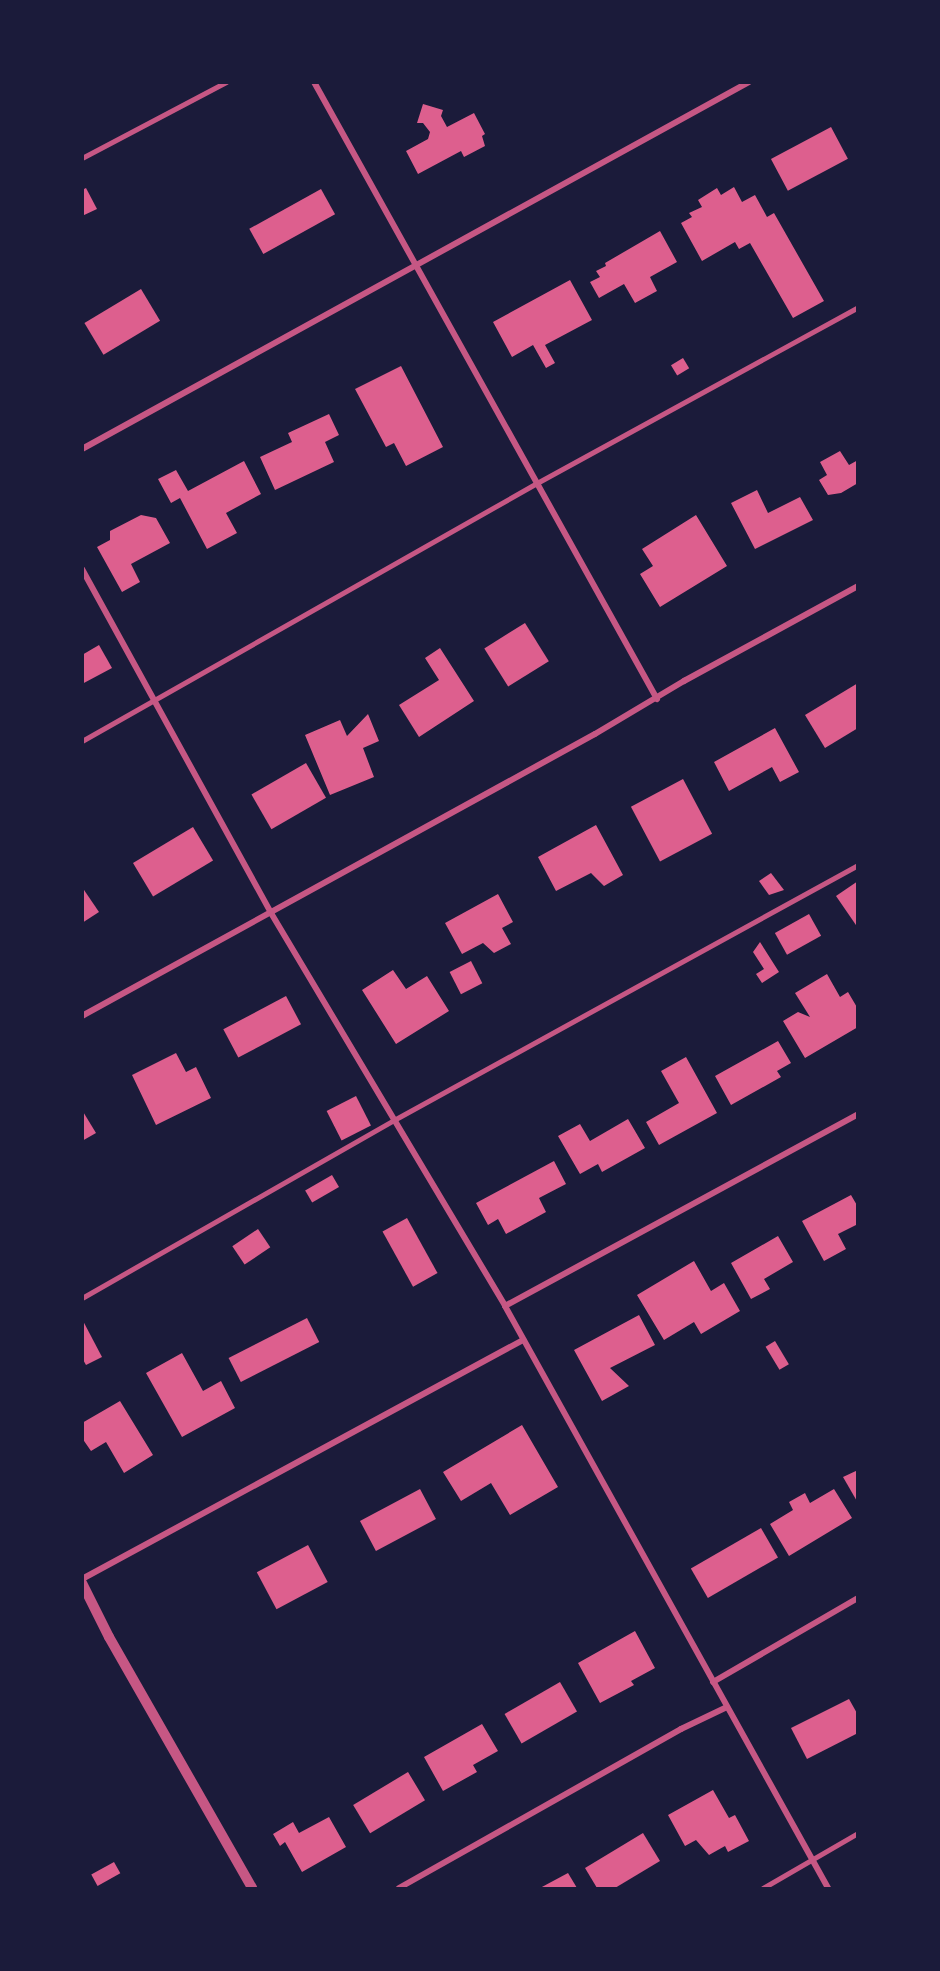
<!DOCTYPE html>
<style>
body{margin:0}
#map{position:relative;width:940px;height:1971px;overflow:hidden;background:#1b1b3a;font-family:"Fira Sans Condensed",sans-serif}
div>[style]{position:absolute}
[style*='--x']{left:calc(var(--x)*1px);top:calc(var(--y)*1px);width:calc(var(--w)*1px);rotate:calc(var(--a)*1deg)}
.building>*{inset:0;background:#dd5f8e;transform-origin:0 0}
.service>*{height:4.5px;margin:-2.25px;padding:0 2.25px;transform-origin:2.25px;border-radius:2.25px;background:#c65784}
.minor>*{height:6px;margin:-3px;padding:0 3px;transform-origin:3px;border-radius:3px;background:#c65784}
.tertiary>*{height:10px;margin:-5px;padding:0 5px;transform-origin:5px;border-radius:5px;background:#c65784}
span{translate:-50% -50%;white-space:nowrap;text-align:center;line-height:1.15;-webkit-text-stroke:6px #1b1b3a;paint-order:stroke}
.frame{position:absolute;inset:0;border:84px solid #1b1b3a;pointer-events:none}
</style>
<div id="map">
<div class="building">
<div style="clip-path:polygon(423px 104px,443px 110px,441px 116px,447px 127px,474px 113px,485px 134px,482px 136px,485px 146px,464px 157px,461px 151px,418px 174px,406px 151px,428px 139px,430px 132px,423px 123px,417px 123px)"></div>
<div style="left:831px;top:127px;width:36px;height:68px;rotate:62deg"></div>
<div style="clip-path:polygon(734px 187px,742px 202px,755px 195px,767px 217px,774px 213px,824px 301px,793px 318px,750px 243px,739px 249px,735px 242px,702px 261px,681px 223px,692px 217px,689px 213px,702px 207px,698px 200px,717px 188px,721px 195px)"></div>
<div style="clip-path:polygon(86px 188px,97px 209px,82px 216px,82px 190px)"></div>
<div style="left:321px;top:189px;width:29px;height:82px;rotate:61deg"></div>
<div style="clip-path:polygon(660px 231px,677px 262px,650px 277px,657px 291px,635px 303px,624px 284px,599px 298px,590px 282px,600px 277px,596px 271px,606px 266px,605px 263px)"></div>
<div style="clip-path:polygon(570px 280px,592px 320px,545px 345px,555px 363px,546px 368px,533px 345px,512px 357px,493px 322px)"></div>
<div style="left:141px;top:289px;width:37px;height:66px;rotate:59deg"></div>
<div style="left:683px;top:358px;width:12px;height:14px;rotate:59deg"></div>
<div style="clip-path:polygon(401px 366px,443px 447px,406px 466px,394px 443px,386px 447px,355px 389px)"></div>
<div style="clip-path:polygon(329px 414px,339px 435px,325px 442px,334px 462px,275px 490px,260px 457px,292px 442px,288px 433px)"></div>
<div style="clip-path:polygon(840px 451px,849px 465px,858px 460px,858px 483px,841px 493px,828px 495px,819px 480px,827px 475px,820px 462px)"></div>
<div style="clip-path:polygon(244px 461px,261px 494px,226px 513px,237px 533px,207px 549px,180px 498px,171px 503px,158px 479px,176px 470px,188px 491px)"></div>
<div style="clip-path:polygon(757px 490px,768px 513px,800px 497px,813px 520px,755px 549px,731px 503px)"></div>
<div style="clip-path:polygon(141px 515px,156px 518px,170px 543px,131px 564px,140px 582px,122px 592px,97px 547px,110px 540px,110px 531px)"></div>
<div style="clip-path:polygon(696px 515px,727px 566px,660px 607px,640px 574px,653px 566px,642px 549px)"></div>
<div style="left:525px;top:623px;width:45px;height:48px;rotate:58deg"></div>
<div style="clip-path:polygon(99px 645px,112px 668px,82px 684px,82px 655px)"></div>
<div style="clip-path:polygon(440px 648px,474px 701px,419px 737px,399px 705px,439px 680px,425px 658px)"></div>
<div style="clip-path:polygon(858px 683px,858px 728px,825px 748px,805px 715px)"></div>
<div style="clip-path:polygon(368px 714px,379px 741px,363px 748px,374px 777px,330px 795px,305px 735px,340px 720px,347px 736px)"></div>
<div style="clip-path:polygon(775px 728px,799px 772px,780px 782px,772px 767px,729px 791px,714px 762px)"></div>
<div style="left:306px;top:763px;width:40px;height:63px;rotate:60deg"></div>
<div style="left:683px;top:779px;width:62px;height:59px;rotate:62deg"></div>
<div style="clip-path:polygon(596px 825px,623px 875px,604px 886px,591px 873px,556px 891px,538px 857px)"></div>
<div style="left:193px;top:827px;width:39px;height:70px;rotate:59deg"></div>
<div style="clip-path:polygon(771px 873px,784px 890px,769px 895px,759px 881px)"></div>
<div style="clip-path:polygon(858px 881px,858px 928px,836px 896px)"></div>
<div style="clip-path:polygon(82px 887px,99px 912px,82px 923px)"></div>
<div style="clip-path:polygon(498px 894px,513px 922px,502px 928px,511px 944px,494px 953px,483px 943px,462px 954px,445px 923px)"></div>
<div style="left:809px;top:914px;width:25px;height:39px;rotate:61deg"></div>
<div style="clip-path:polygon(760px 942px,779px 972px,762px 983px,756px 974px,764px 969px,753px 952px)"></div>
<div style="left:471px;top:961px;width:25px;height:24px;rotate:63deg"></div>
<div style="clip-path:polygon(393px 970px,406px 989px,427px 976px,449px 1011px,396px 1044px,362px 990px)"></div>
<div style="clip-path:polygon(827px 974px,840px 997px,848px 992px,858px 1009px,858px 1027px,805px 1058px,783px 1021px,798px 1012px,810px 1017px,795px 993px)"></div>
<div style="left:286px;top:996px;width:32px;height:71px;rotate:62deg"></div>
<div style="clip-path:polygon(778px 1041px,791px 1063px,777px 1071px,781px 1077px,731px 1105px,715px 1076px)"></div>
<div style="clip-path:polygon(176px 1053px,186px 1072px,196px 1067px,211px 1098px,156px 1125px,132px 1075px)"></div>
<div style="clip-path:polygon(686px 1057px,717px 1113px,659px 1145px,646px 1122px,679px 1103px,661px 1071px)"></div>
<div style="left:356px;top:1096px;width:33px;height:33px;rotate:63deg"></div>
<div style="clip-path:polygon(82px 1110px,96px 1133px,82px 1141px)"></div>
<div style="clip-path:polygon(628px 1119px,645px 1148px,602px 1172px,598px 1164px,580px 1174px,558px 1136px,580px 1124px,590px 1141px)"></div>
<div style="clip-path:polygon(554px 1161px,566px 1184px,539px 1198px,546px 1212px,506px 1234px,498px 1219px,488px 1225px,476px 1203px)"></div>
<div style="left:332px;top:1175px;width:14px;height:31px;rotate:60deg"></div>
<div style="clip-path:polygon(851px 1195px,858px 1207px,858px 1224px,838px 1234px,846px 1249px,824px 1261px,802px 1221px)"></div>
<div style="left:407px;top:1218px;width:63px;height:28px;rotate:61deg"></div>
<div style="left:258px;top:1229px;width:22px;height:31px;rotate:56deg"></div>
<div style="clip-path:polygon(778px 1236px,793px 1262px,764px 1279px,770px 1289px,751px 1299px,731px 1263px)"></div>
<div style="clip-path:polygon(694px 1261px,711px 1291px,724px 1283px,740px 1311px,701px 1334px,694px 1322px,664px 1340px,637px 1295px)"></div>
<div style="clip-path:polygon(639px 1315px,655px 1345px,610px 1368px,629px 1386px,602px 1401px,574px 1350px)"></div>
<div style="left:307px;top:1318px;width:27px;height:88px;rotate:63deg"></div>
<div style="clip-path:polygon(82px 1319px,102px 1357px,86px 1365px,82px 1358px)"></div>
<div style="left:775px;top:1341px;width:27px;height:11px;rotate:59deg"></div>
<div style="clip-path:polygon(182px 1353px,203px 1391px,221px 1381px,235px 1408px,182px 1437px,146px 1373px)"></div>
<div style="clip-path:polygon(120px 1401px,153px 1455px,124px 1473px,106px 1442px,91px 1451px,82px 1438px,82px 1423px)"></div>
<div style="clip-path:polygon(522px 1425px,558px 1487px,510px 1515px,491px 1483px,461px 1501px,443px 1472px)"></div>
<div style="clip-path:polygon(858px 1470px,858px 1503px,843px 1477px)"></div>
<div style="left:420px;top:1489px;width:34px;height:68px;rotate:62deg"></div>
<div style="clip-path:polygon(834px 1489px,852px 1518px,789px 1556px,770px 1524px,793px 1510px,789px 1502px,805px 1493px,810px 1503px)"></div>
<div style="left:761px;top:1528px;width:34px;height:81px;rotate:60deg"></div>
<div style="left:308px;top:1545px;width:42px;height:58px;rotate:62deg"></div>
<div style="clip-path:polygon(635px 1631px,655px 1668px,631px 1681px,634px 1685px,600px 1703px,578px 1663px)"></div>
<div style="left:560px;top:1682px;width:34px;height:64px;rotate:60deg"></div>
<div style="clip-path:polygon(849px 1699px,858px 1715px,858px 1733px,807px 1759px,791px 1728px)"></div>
<div style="clip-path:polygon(482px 1724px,498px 1751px,473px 1765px,477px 1772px,443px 1791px,424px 1757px)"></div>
<div style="left:408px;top:1772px;width:33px;height:64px;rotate:59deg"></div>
<div style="clip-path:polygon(713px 1790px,729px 1818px,735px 1815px,749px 1841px,728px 1852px,725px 1846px,709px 1855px,696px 1840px,685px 1846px,668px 1815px)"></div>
<div style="clip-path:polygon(329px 1817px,346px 1847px,302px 1872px,285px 1842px,280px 1846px,273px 1834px,293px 1822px,299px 1833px)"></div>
<div style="clip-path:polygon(643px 1833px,660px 1861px,615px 1888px,597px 1888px,585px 1868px)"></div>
<div style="left:114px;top:1862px;width:13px;height:26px;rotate:61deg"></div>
<div style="clip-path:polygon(568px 1873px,577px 1888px,540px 1888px)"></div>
</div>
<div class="service">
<div style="--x:82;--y:158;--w:163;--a:-27.8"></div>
<div style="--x:82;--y:741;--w:523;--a:-29.55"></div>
<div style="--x:537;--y:483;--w:366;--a:-28.7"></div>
<div style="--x:82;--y:1298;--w:359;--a:-29.7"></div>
<div style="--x:394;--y:1120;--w:529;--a:-28.79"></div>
<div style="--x:763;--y:1888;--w:110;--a:-30.1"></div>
</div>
<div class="minor">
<div style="--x:314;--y:82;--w:706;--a:60.93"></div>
<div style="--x:82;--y:449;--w:761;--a:-28.82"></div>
<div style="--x:82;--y:569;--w:393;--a:61.2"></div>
<div style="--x:271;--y:913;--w:457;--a:59.2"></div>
<div style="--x:505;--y:1306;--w:666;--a:60.97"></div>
<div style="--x:82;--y:1016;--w:585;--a:-28.8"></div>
<div style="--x:595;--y:734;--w:104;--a:-30.8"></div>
<div style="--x:684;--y:681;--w:198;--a:-28.6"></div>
<div style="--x:505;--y:1306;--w:402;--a:-28.5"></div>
<div style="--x:82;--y:1579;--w:502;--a:-28.46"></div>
<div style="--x:713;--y:1682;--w:168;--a:-30.1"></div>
<div style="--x:399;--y:1888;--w:324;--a:-29.4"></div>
<div style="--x:681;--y:1729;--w:51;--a:-25.6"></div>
</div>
<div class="tertiary">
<div style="--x:82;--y:1583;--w:60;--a:63.4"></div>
<div style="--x:109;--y:1637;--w:289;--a:60.3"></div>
</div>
<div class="frame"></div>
</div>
